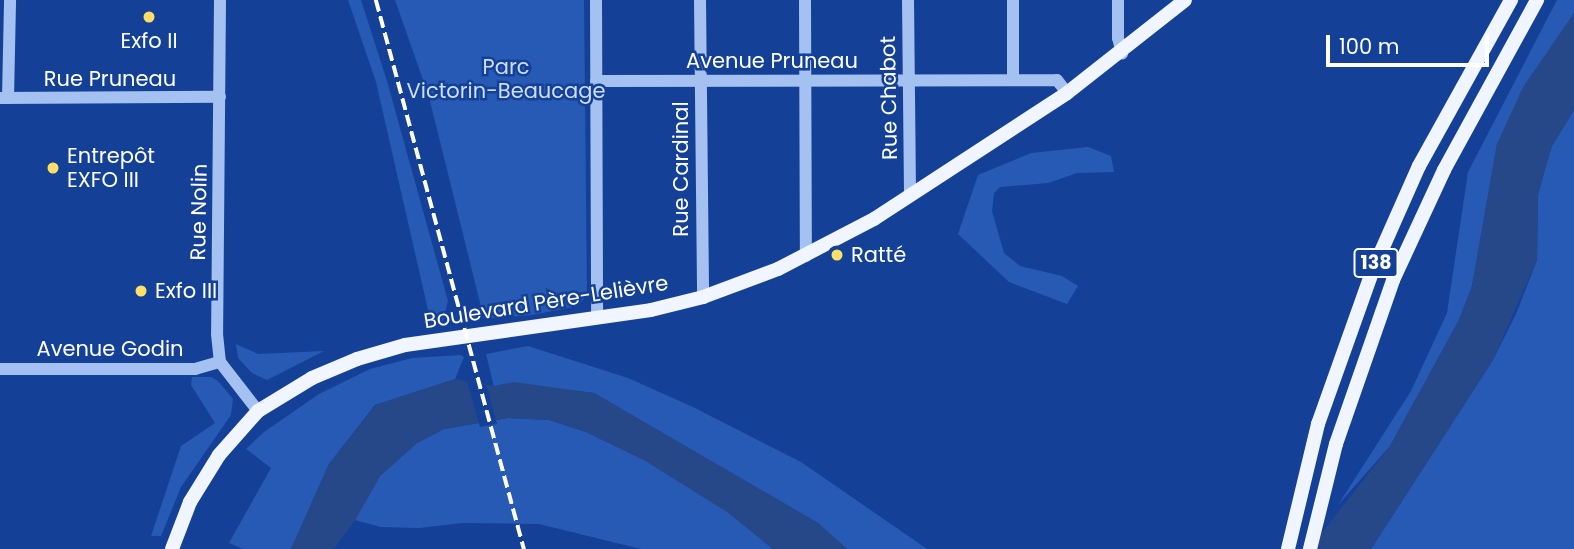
<!DOCTYPE html>
<meta charset="utf-8">
<style>
body{margin:0}
#map{position:relative;width:1574px;height:549px;overflow:hidden;background:#144197;font-family:Poppins,sans-serif}
div>[style]{position:absolute}
[style*='--x']{left:calc(var(--x)*1px);top:calc(var(--y)*1px);width:calc(var(--w)*1px);rotate:calc(var(--a)*1deg)}
.green>*{inset:0;background:#275ab5}
.water>*{inset:0;background:#264888}
.pier>*{inset:0;background:#144197}
.minor>*{height:12px;margin:-6px;padding:0 6px;transform-origin:6px;border-radius:6px;background:#a5c1f2}
.major>*{height:14px;margin:-7px;padding:0 7px;transform-origin:7px;border-radius:7px;background:#f0f5ff}
.rail>*{height:3.5px;margin-top:-1.75px;transform-origin:0;background:repeating-linear-gradient(90deg,#fff 0 12px,transparent 0 17px)}
.dots>*{width:19px;height:19px;translate:-50% -50%;box-sizing:border-box;border:4px solid #144197;border-radius:50%}
span{translate:-50% -50%;white-space:nowrap;text-align:center;line-height:1.15;-webkit-text-stroke:5px #144197;paint-order:stroke}
.shield-label span{padding:2px 5px;background:#144197;border:2px solid;border-radius:5px;-webkit-text-stroke-width:0}
.shield-label{font-size:19px;color:#fff;font-weight:700}
.poi-label{font-size:21px;color:#fff}
.left{translate:0 -50%;text-align:left}
.street-label{font-size:21px;color:#fff}
.park-label{font-size:21px;color:#cddefd}
.scale{position:absolute;left:1326px;top:35px;width:163px;height:32px;box-sizing:border-box;border:4px solid #fff;border-top:0;padding-left:9px;font-size:21px;line-height:24px;white-space:nowrap;color:#fff;-webkit-text-stroke:5px #144197;paint-order:stroke}
</style>
<div id="map">
<div class="green">
<div style="clip-path:polygon(348px 0,361px 0,387px 81px,448px 301px,443px 321px,431px 323px,376px 82px)"></div>
<div style="clip-path:polygon(395px 0,584px 0,587px 295px,578px 306px,532px 315px,484px 319px,429px 97px)"></div>
<div style="clip-path:polygon(1557px 0,1574px 0,1574px 13px,1497px 144px,1472px 286px,1459px 320px,1390px 446px,1338px 505px,1411px 391px,1447px 313px,1468px 172px)"></div>
<div style="clip-path:polygon(1574px 110px,1574px 549px,1371px 549px,1493px 360px,1516px 314px,1537px 260px,1538px 195px,1545px 169px,1552px 146px)"></div>
<div style="clip-path:polygon(1088px 147px,1111px 156px,1114px 172px,1077px 173px,1048px 183px,1000px 187px,994px 193px,992px 211px,1004px 253px,1020px 266px,1062px 276px,1078px 286px,1067px 304px,1009px 282px,958px 234px,978px 175px,1031px 153px)"></div>
<div style="clip-path:polygon(236px 344px,258px 354px,324px 351px,267px 380px,252px 373px,238px 358px)"></div>
<div style="clip-path:polygon(528px 346px,628px 378px,693px 407px,801px 462px,927px 549px,847px 549px,818px 523px,594px 393px,510px 383px,494px 387px,486px 354px)"></div>
<div style="clip-path:polygon(460px 355px,464px 357px,455px 379px,375px 405px,329px 464px,291px 549px,243px 549px,229px 543px,271px 468px,246px 449px,264px 432px,319px 394px,370px 369px,412px 358px)"></div>
<div style="clip-path:polygon(192px 377px,211px 377px,218px 381px,233px 399px,231px 415px,181px 487px,161px 536px,151px 536px,181px 446px,215px 423px,191px 385px)"></div>
<div style="clip-path:polygon(508px 418px,549px 420px,586px 432px,644px 460px,728px 512px,773px 549px,641px 549px,539px 524px,462px 523px,419px 528px,381px 527px,355px 520px,380px 476px,417px 443px,444px 429px)"></div>
</div>
<div class="water">
<div style="clip-path:polygon(1574px 13px,1574px 110px,1552px 146px,1545px 169px,1538px 195px,1537px 260px,1493px 360px,1371px 549px,1309px 549px,1390px 446px,1459px 320px,1472px 286px,1497px 144px,1523px 87px)"></div>
<div style="clip-path:polygon(455px 379px,494px 386px,514px 382px,594px 393px,818px 523px,847px 549px,773px 549px,727px 512px,644px 460px,586px 432px,549px 420px,508px 418px,444px 429px,417px 443px,380px 476px,355px 520px,334px 549px,291px 549px,329px 464px,376px 405px)"></div>
</div>
<div class="pier">
<div style="clip-path:polygon(466px 378px,485px 381px,497px 424px,480px 427px)"></div>
</div>
<div class="minor">
<div style="--x:220;--y:0;--w:334;--a:90.5"></div>
<div style="--x:217;--y:334;--w:28;--a:84"></div>
<div style="--x:220;--y:362;--w:62;--a:52.2"></div>
<div style="--x:596;--y:0;--w:318;--a:89.8"></div>
<div style="--x:700;--y:0;--w:297;--a:89.4"></div>
<div style="--x:805;--y:0;--w:256;--a:89.8"></div>
<div style="--x:908;--y:0;--w:195;--a:89.4"></div>
<div style="--x:1118;--y:0;--w:38;--a:90"></div>
<div style="--x:1118;--y:38;--w:16;--a:75"></div>
<div style="--x:1013;--y:79;--w:79;--a:-90"></div>
<div style="--x:596;--y:81;--w:461;--a:-0.1"></div>
<div style="--x:1057;--y:80;--w:16;--a:52"></div>
<div style="--x:0;--y:98;--w:220;--a:-0.3"></div>
<div style="--x:8;--y:98;--w:98;--a:-88.8"></div>
<div style="--x:0;--y:369;--w:195;--a:0"></div>
<div style="--x:195;--y:369;--w:26;--a:-16"></div>
</div>
<div class="major">
<div style="--x:172;--y:549;--w:50;--a:-69"></div>
<div style="--x:190;--y:502;--w:55;--a:-58.3"></div>
<div style="--x:219;--y:455;--w:59;--a:-48.4"></div>
<div style="--x:258;--y:411;--w:63;--a:-31.4"></div>
<div style="--x:312;--y:378;--w:49;--a:-22.9"></div>
<div style="--x:357;--y:359;--w:50;--a:-16.3"></div>
<div style="--x:405;--y:345;--w:248;--a:-8.1"></div>
<div style="--x:651;--y:310;--w:54;--a:-14"></div>
<div style="--x:703;--y:297;--w:80;--a:-20.5"></div>
<div style="--x:778;--y:269;--w:108;--a:-27.5"></div>
<div style="--x:874;--y:219;--w:230;--a:-33.1"></div>
<div style="--x:1067;--y:93;--w:150;--a:-38.2"></div>
<div style="--x:1288;--y:549;--w:129;--a:-76.5"></div>
<div style="--x:1318;--y:424;--w:161;--a:-70.4"></div>
<div style="--x:1372;--y:272;--w:116;--a:-66.1"></div>
<div style="--x:1419;--y:166;--w:190;--a:-61"></div>
<div style="--x:1310;--y:549;--w:108;--a:-76.1"></div>
<div style="--x:1336;--y:444;--w:174;--a:-70.8"></div>
<div style="--x:1393;--y:280;--w:121;--a:-65.1"></div>
<div style="--x:1444;--y:170;--w:194;--a:-61.3"></div>
</div>
<div class="rail">
<div style="--x:376;--y:0;--w:569;--a:74.91"></div>
</div>
<div class="dots">
<div style="left:149px;top:17px;background:#ffe066"></div>
<div style="left:53px;top:168px;background:#ffe066"></div>
<div style="left:837px;top:255px;background:#ffe066"></div>
<div style="left:141px;top:291px;background:#ffe066"></div>
</div>
<div class="shield-label">
<span style="left:1376px;top:263px">138</span>
</div>
<div class="poi-label">
<span style="left:149px;top:41px">Exfo II</span>
<span class="left" style="left:67px;top:168px">Entrepôt<br>EXFO III</span>
<span class="left" style="left:851px;top:255px">Ratté</span>
<span class="left" style="left:155px;top:291px">Exfo III</span>
</div>
<div class="street-label">
<span style="left:772px;top:61px">Avenue Pruneau</span>
<span style="left:110px;top:79px">Rue Pruneau</span>
<span style="left:889px;top:98px;rotate:-91deg">Rue Chabot</span>
<span style="left:681px;top:169px;rotate:-90deg">Rue Cardinal</span>
<span style="left:199px;top:212px;rotate:-89deg">Rue Nolin</span>
<span style="left:546px;top:302px;rotate:-9deg">Boulevard Père-Lelièvre</span>
<span style="left:110px;top:349px">Avenue Godin</span>
</div>
<div class="park-label">
<span style="left:506px;top:79px">Parc<br>Victorin-Beaucage</span>
</div>
<div class="scale">100 m</div>
</div>
